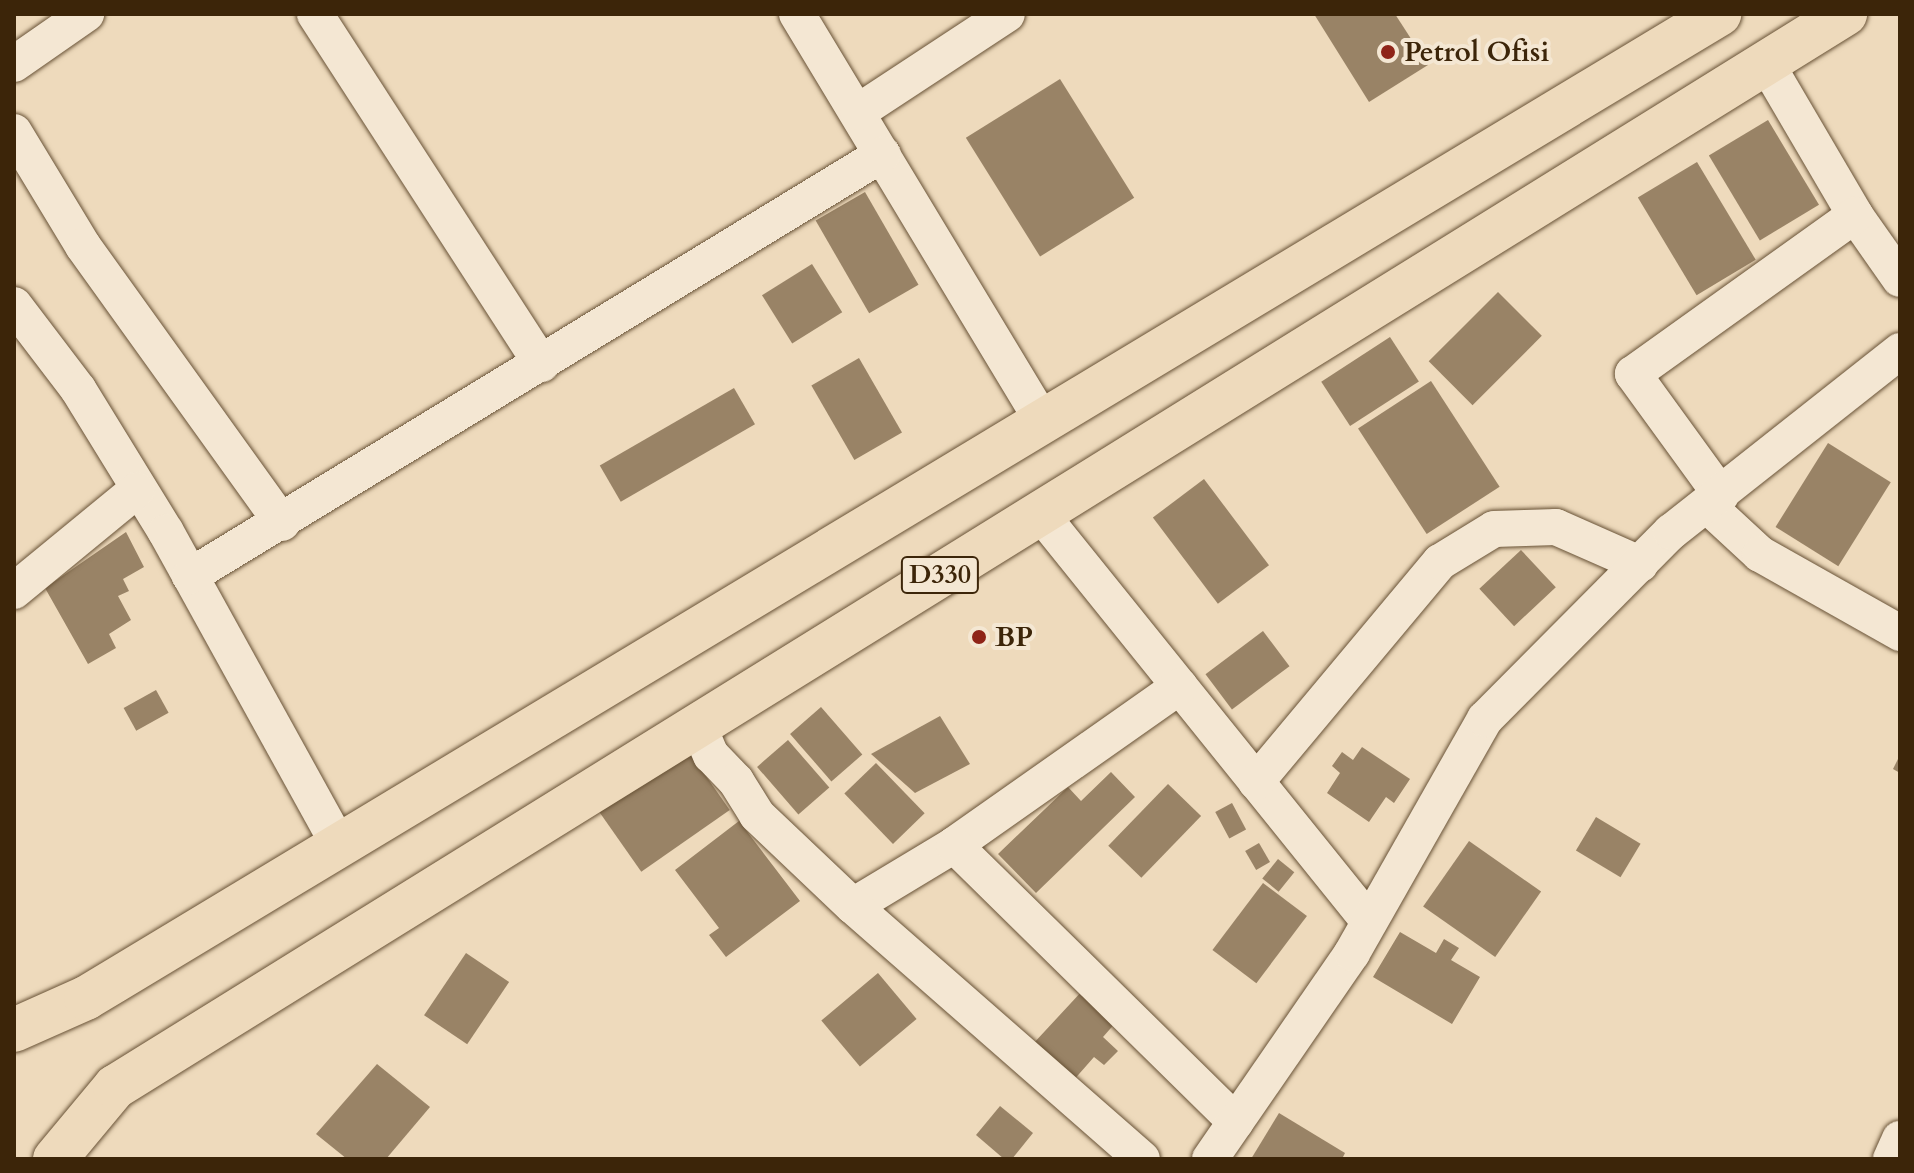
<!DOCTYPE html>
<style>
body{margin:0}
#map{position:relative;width:1914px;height:1173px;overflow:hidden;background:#eedabc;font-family:Cardo,serif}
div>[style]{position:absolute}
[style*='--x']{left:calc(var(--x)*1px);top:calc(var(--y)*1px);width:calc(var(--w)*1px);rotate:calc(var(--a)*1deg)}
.building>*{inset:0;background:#998366;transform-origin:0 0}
.roads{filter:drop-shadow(0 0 2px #685236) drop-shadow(0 0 2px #685236)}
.minor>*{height:36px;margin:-18px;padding:0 18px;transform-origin:18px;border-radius:18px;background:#f4e7d3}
.major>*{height:44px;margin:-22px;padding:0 22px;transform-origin:22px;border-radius:22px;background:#eedabc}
.dots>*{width:22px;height:22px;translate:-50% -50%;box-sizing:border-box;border:4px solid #f4e7d3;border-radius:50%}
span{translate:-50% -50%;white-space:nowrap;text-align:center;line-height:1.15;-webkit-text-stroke:8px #f4e7d3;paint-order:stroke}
.shield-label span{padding:2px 6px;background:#f4e7d3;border:2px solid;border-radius:6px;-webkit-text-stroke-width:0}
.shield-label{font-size:26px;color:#3c2509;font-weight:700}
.poi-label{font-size:28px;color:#3c2509;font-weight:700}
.left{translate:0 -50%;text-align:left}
.frame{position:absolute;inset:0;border:16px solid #3c2509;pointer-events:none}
</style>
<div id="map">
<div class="building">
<div style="clip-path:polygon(1314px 14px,1395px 14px,1428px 65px,1369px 102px)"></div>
<div style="left:1060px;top:79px;width:140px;height:111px;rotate:58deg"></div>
<div style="left:1768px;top:120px;width:99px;height:69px;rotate:59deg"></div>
<div style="left:1697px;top:162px;width:114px;height:69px;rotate:59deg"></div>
<div style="left:865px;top:192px;width:107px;height:57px;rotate:60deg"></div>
<div style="left:812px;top:264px;width:57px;height:59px;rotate:58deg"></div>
<div style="left:1498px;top:292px;width:62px;height:98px;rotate:45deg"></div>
<div style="left:1390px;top:337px;width:53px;height:82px;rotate:57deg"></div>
<div style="left:859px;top:358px;width:86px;height:55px;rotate:60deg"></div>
<div style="left:1431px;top:381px;width:126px;height:87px;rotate:57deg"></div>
<div style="left:734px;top:388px;width:42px;height:155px;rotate:60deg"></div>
<div style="left:1828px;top:443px;width:74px;height:99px;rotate:32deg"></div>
<div style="left:1204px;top:479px;width:108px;height:64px;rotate:53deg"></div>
<div style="clip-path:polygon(126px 532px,144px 567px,123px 579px,129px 591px,118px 596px,131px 620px,109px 634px,116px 648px,88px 664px,45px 588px)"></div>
<div style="left:1521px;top:550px;width:51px;height:57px;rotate:47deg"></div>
<div style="left:1263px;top:631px;width:44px;height:72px;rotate:53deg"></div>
<div style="left:156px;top:690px;width:26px;height:37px;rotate:61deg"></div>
<div style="left:821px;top:707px;width:63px;height:41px;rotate:49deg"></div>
<div style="clip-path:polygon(940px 716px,970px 764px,915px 793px,871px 754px)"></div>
<div style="left:788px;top:740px;width:63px;height:41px;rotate:49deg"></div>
<div style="left:685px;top:746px;width:78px;height:108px;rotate:55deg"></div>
<div style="clip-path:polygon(1362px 747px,1410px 779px,1394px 803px,1386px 797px,1369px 822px,1327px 793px,1340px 773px,1332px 766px,1342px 752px,1353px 760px)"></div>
<div style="clip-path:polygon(1900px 755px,1900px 773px,1893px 769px)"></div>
<div style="left:876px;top:763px;width:70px;height:44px;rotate:46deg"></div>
<div style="clip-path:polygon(1111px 772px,1135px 797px,1036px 893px,998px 854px,1068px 787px,1081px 801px)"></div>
<div style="left:1168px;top:784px;width:46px;height:86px;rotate:44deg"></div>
<div style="left:1232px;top:803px;width:30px;height:19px;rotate:62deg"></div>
<div style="left:1596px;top:817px;width:52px;height:39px;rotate:31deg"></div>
<div style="clip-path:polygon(739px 821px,800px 901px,726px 957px,709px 935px,719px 928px,675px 870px)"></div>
<div style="left:1469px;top:841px;width:88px;height:80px;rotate:35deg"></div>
<div style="left:1259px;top:843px;width:22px;height:16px;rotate:60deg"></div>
<div style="left:1278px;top:859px;width:21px;height:25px;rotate:39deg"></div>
<div style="left:1263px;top:883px;width:55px;height:84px;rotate:37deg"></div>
<div style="clip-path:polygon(1400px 932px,1436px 953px,1444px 939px,1459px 948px,1451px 960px,1480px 977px,1452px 1024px,1373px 977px)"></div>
<div style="left:466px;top:953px;width:52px;height:75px;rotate:34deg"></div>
<div style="left:878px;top:973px;width:60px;height:74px;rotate:50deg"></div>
<div style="clip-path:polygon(1083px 990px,1117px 1021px,1103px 1037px,1118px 1051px,1104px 1065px,1094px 1057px,1072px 1082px,1032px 1045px)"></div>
<div style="clip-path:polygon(377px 1064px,430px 1107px,386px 1159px,347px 1159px,316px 1134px)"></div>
<div style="clip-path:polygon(1000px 1106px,1033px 1133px,1012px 1159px,1004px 1159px,976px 1135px)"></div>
<div style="clip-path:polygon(1279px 1113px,1345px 1153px,1342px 1159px,1251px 1159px)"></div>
</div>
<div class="roads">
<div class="minor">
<div style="--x:315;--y:14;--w:417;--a:57.1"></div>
<div style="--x:797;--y:14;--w:473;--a:58.9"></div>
<div style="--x:1766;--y:63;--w:176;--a:59.6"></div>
<div style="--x:1855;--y:215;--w:78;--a:54.9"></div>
<div style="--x:14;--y:64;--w:88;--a:-34.8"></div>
<div style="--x:858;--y:112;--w:178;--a:-33.3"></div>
<div style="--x:14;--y:132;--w:133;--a:58.8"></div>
<div style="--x:83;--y:246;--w:341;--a:54.3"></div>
<div style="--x:14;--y:305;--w:106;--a:52.7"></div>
<div style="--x:78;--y:389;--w:168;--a:58.4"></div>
<div style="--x:166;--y:532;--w:358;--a:61.1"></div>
<div style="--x:1721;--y:495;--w:150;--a:-126"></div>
<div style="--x:1633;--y:374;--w:273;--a:-35.6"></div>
<div style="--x:1708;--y:506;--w:71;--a:42.7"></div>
<div style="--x:1760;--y:554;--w:161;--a:29.4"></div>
<div style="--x:1040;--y:513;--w:521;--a:51.15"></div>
<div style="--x:190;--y:576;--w:811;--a:-31.34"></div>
<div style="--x:14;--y:591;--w:159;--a:-39.4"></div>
<div style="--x:698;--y:725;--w:33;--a:67"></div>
<div style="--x:711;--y:755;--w:36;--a:46"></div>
<div style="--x:736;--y:781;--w:40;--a:58"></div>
<div style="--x:757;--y:815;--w:132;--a:43.5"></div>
<div style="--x:853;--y:906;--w:118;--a:-31.1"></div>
<div style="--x:954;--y:845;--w:276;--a:-35.1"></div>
<div style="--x:1256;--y:782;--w:287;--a:-50.1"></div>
<div style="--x:1440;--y:562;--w:63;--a:-31.4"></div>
<div style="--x:1494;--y:529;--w:62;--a:-1.8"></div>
<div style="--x:1556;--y:527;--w:92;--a:23.8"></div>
<div style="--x:954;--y:845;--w:395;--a:44.5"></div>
<div style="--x:853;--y:906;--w:384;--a:41.2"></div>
<div style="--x:1210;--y:1159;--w:250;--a:-55.4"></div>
<div style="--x:1352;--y:953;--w:269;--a:-60.4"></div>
<div style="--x:1485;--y:719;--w:264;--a:-45.2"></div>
<div style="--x:1671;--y:532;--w:292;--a:-38.3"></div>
<div style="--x:1891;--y:1159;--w:22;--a:-66"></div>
</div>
<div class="major">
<div style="--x:14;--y:1030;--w:79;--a:-24"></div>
<div style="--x:86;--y:998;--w:1907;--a:-31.07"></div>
<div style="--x:55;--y:1159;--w:94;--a:-50.2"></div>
<div style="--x:115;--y:1087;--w:2036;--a:-31.81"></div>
</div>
</div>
<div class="dots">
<div style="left:1388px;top:52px;background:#8f2418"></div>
<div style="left:979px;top:637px;background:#8f2418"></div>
</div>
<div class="shield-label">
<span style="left:940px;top:575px">D330</span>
</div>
<div class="poi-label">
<span class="left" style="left:1404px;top:52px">Petrol Ofisi</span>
<span class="left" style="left:995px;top:637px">BP</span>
</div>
<div class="frame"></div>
</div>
